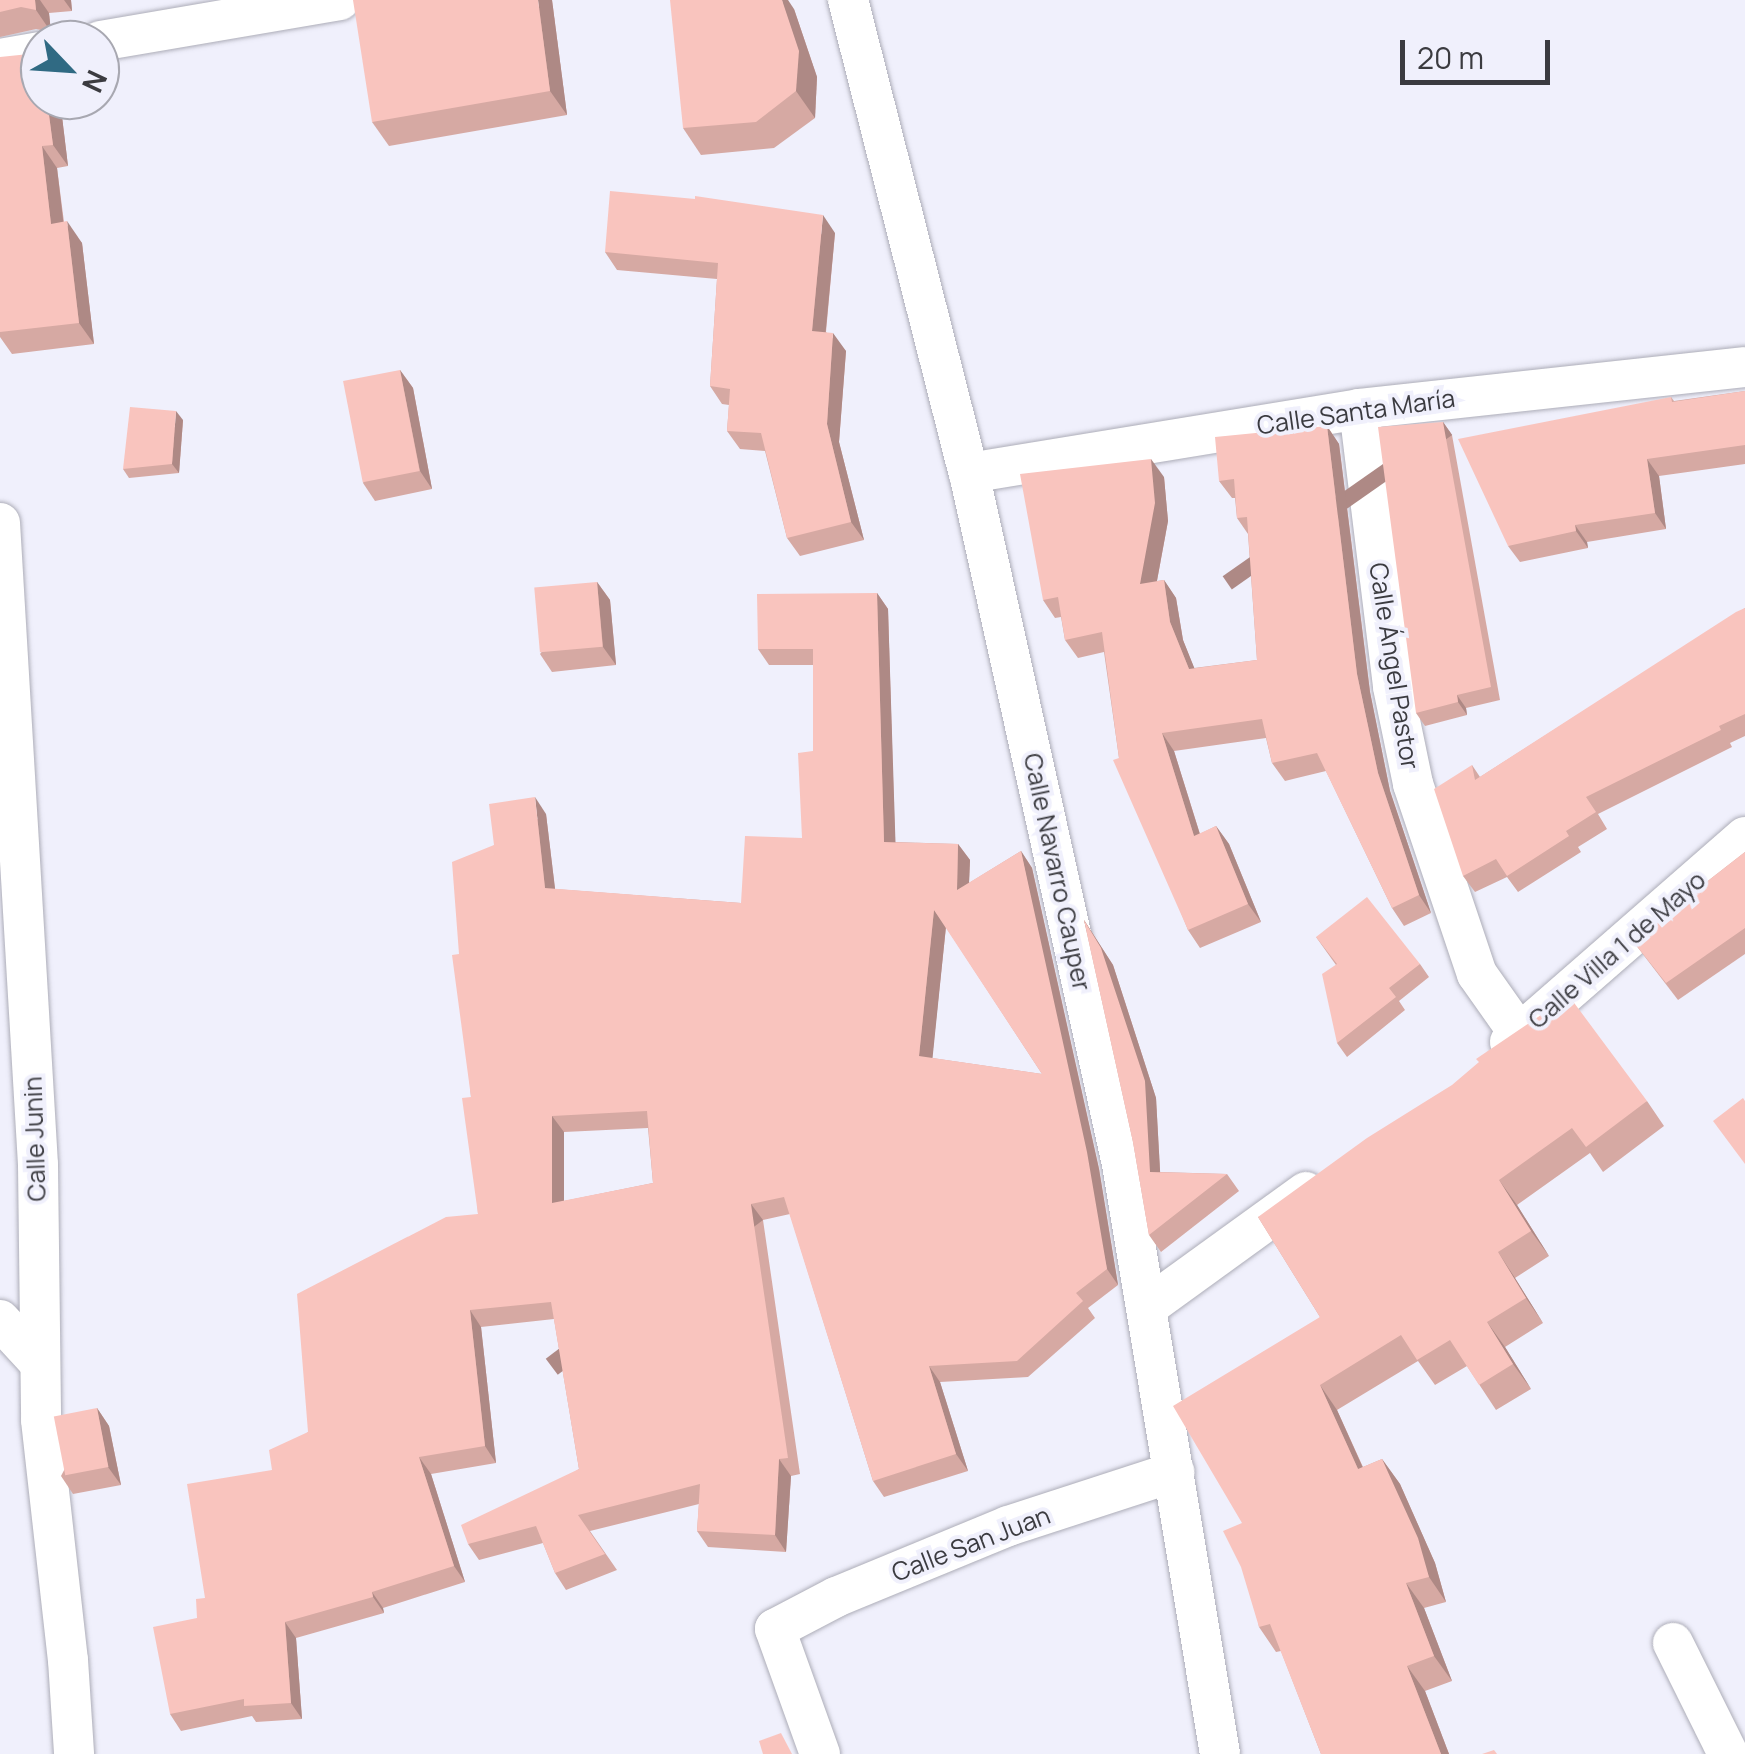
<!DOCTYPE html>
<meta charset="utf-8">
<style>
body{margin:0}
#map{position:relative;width:1745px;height:1754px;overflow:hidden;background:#f0f0fc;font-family:Manrope,sans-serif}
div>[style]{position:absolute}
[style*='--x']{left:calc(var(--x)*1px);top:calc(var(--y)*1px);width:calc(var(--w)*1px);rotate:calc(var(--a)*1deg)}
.roads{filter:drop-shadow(0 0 2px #adadb8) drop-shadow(0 0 2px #adadb8)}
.minor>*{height:40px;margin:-20px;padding:0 20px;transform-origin:20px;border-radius:20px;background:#fff}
.wall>*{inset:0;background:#d6a9a3}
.shaded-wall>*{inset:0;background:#ae8985;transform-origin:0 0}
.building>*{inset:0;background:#f9c4be;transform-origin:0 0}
span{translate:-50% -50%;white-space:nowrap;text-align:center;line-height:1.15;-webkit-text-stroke:8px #f0f0fc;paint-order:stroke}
.street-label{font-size:25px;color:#3b3b40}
.north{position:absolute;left:20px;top:20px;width:100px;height:100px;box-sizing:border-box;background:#f0f0fc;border:2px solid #a8a8b1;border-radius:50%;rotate:115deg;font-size:28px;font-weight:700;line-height:40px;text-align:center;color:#3b3b40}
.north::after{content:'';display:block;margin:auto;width:35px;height:45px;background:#306a83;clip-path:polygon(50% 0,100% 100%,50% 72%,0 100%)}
.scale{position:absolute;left:1400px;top:40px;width:150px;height:45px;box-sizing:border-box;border:5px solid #3b3b40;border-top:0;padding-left:12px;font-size:30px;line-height:35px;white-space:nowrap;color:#3b3b40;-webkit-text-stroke:8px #f0f0fc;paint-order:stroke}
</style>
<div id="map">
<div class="roads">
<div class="minor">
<div style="--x:848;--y:0;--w:488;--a:75.7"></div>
<div style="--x:969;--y:473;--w:708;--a:77.52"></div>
<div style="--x:1122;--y:1164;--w:598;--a:80.57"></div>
<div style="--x:100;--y:41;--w:243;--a:-9.7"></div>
<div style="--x:0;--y:59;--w:41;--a:-9.9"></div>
<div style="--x:1359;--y:409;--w:280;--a:83"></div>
<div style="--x:1393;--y:687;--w:99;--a:78.3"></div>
<div style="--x:1413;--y:784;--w:200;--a:71.4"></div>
<div style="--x:1477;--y:974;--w:75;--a:54.8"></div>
<div style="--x:969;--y:473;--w:395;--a:-9.3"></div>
<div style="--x:1359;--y:409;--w:388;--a:-6.2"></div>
<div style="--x:0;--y:523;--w:643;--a:86.61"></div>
<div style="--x:38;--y:1165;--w:255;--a:89.3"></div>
<div style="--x:41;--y:1420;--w:242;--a:83.6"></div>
<div style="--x:68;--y:1660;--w:94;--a:86.3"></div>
<div style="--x:1510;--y:1042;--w:312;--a:-41.1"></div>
<div style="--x:1147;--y:1307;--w:196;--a:-35.9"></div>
<div style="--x:0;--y:1320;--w:56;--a:47.2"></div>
<div style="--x:1673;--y:1643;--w:124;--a:63.6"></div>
<div style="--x:820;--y:1754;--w:133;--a:-109.8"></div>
<div style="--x:775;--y:1629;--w:69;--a:-27.7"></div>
<div style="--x:836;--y:1597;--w:186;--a:-22.4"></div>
<div style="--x:1008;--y:1526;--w:175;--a:-18"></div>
</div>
</div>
<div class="wall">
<div style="clip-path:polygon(0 0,71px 0,72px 11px,49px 13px,51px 32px,36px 29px,0 37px)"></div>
<div style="clip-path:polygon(552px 0,567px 115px,389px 146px,372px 122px)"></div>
<div style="clip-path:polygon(794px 9px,817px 77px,815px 118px,774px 148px,701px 155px,683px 128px)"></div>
<div style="clip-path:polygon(0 57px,40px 100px,60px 100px,68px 166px,57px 168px,64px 222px,82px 243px,94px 344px,12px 354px,0 337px)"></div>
<div style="clip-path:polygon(835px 233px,826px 332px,846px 351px,839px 442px,864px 540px,800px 556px,787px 538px,765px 451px,740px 449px,727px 431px,729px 405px,722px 404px,710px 386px,717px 279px,617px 270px,605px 252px)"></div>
<div style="clip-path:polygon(400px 370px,413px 388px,432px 489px,375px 501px,363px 483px)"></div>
<div style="clip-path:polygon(1745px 391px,1745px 464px,1659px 476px,1666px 529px,1587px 542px,1588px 548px,1520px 562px,1508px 546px,1671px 397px,1674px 401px)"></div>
<div style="clip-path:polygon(183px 420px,179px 473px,129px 478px,123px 469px)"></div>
<div style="clip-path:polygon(1443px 422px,1452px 435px,1500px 700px,1466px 708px,1467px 715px,1425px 726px,1416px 713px)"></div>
<div style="clip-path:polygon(1327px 426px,1339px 444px,1370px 692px,1390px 791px,1431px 913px,1404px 926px,1392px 908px,1326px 771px,1285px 781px,1272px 763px,1266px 738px,1174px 751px,1200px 834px,1216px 826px,1229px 844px,1261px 922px,1200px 948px,1188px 930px,1119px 758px,1104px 652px,1078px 658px,1065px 640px,1061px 617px,1055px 618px,1043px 600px,1164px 477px,1168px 521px,1157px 581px,1164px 580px,1176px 598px,1183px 640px,1194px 668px,1257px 660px,1248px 534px,1237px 518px,1235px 498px,1232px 498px,1219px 481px)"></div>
<div style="clip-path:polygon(597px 582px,610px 600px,616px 665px,552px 672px,540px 654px)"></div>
<div style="clip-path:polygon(evenodd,877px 593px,888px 609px,895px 842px,958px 844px,970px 860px,969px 883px,1021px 851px,1032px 868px,1099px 1169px,1118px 1285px,1088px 1308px,1095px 1318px,1028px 1377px,940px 1382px,968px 1471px,884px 1497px,873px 1481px,790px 1214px,763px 1220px,800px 1474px,791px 1476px,786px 1552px,708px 1547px,697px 1531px,699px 1504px,590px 1531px,617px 1570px,566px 1590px,555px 1573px,543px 1543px,479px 1560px,468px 1544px,579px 1469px,554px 1319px,481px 1327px,496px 1463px,431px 1474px,465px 1582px,383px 1608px,384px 1613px,296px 1638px,302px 1719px,256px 1722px,252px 1716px,181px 1731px,170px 1714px,197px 1618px,205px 1598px,272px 1470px,308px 1432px,478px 1214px,471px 1097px,459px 954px,494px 845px,546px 814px,555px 889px,741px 903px,802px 838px,813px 751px,813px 665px,769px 665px,758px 649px,877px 593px,946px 927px,1042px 1074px,932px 1058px,946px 927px,877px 593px,648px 1128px,653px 1183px,564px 1201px,564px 1132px,648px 1128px)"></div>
<div style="clip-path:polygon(1745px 608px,1745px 736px,1730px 743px,1732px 747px,1598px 814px,1607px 829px,1578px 847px,1581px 852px,1518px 892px,1507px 877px,1475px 892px,1463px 876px,1472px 765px,1480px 777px)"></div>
<div style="clip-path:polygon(1745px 852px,1745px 954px,1678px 1000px,1632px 940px)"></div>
<div style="clip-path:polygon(1084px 920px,1113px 965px,1156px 1098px,1160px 1172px,1227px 1174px,1239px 1191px,1161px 1252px,1149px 1235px,1133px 1142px)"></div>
<div style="clip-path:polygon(1316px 937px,1420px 964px,1429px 977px,1399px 1001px,1405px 1010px,1347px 1057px,1337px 1043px,1336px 965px)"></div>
<div style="clip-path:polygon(1647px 1101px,1664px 1126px,1603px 1172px,1590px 1153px,1517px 1205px,1549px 1256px,1515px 1278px,1543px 1323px,1505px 1347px,1531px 1389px,1496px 1410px,1467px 1366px,1435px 1385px,1418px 1361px,1337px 1410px,1363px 1467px,1382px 1459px,1400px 1484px,1435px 1563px,1446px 1602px,1424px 1608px,1452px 1681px,1425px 1691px,1449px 1754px,1321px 1754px,1281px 1651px,1276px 1652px,1259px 1627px,1242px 1523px,1320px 1317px,1258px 1217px)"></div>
<div style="clip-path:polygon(97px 1408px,109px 1426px,121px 1485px,73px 1494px,61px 1476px)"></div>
</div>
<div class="shaded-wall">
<div style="clip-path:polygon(35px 0,40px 0,49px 13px,51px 32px,36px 10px)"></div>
<div style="clip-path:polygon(64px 0,71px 0,72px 11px)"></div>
<div style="clip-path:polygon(538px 0,552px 0,567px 115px,550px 91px)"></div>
<div style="clip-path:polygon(782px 0,788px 0,794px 9px,817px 77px,815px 118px,796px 91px)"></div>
<div style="clip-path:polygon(47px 100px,60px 100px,68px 166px,53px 145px)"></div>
<div style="clip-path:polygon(42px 146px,57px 168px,66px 245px,51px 224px)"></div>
<div style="clip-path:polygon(823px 215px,835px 233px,824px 349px,812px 331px)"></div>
<div style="clip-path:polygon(67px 221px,82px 243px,94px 344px,79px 323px)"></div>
<div style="clip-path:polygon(833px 333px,846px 351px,839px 442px,864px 540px,851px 522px,827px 424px)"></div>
<div style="clip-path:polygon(400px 370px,413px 388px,432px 489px,420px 471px)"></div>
<div style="clip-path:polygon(176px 411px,183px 420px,179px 473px,172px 464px)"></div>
<div style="left:1443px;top:422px;width:16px;height:269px;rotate:55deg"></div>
<div style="clip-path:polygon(1327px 426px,1339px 444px,1370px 692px,1390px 791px,1431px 913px,1419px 895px,1378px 773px,1357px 674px)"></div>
<div style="clip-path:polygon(1151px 459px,1164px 477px,1168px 521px,1153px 602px,1140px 584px)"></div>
<div style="clip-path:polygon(1647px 459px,1659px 476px,1666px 529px,1655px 513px)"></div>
<div style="clip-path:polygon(1575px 525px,1587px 542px,1588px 548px,1576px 531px)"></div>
<div style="clip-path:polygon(1164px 580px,1176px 598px,1183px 640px,1202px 687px,1189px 669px,1170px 622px)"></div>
<div style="clip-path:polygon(597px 582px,610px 600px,616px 665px,603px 647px)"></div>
<div style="clip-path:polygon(877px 593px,888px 609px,896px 858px,884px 842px)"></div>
<div style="clip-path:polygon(1457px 695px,1466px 708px,1467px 715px,1458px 702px)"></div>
<div style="clip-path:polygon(1162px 733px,1174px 751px,1206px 854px,1194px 836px)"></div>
<div style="clip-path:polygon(535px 797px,546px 814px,557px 905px,545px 888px)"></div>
<div style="clip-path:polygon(1216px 826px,1229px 844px,1261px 922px,1248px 904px)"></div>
<div style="clip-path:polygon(958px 844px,970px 860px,968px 906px,957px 890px)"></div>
<div style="clip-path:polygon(1021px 851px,1032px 868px,1099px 1169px,1118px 1285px,1107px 1269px)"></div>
<div style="clip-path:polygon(934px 910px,946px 926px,931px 1073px,919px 1056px)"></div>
<div style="clip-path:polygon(1084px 920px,1113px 965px,1156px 1098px,1161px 1188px,1150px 1172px)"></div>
<div style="clip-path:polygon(552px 1116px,564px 1132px,564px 1219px,552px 1203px)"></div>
<div style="clip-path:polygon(1499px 1180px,1517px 1205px,1549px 1256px,1531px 1231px)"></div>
<div style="left:751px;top:1204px;width:20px;height:257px;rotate:53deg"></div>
<div style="clip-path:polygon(1498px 1252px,1515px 1278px,1543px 1323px,1526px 1298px)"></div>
<div style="clip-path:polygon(470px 1310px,481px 1327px,496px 1463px,485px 1446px)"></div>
<div style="clip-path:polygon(1487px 1322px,1505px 1347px,1531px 1389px,1513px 1364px)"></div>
<div style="clip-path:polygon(929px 1366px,940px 1382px,968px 1471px,956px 1454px)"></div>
<div style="clip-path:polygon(1320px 1385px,1337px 1410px,1375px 1495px,1358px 1469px)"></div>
<div style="clip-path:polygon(97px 1408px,109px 1426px,121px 1485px,108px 1467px)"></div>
<div style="clip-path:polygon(419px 1457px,431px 1474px,465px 1582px,454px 1566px)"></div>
<div style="clip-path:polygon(779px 1459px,791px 1476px,786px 1552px,775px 1535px)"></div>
<div style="clip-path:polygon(1382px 1459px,1400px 1484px,1435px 1563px,1446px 1602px,1429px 1577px)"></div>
<div style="clip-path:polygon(1406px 1583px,1424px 1608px,1452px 1681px,1434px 1656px)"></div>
<div style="clip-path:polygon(372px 1592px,383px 1608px,384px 1613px,373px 1597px)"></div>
<div style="clip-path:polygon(285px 1622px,296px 1638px,302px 1719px,291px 1703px)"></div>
<div style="clip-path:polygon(1407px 1666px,1425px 1691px,1449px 1754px,1441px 1754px)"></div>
</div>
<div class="building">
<div style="clip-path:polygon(0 0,35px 0,36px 10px,21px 7px,0 12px)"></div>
<div style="clip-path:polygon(353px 0,538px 0,550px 91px,372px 122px)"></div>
<div style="clip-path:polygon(670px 0,782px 0,799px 51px,796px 91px,756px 122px,683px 128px)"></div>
<div style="clip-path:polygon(40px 49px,40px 100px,47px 100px,53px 145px,42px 146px,51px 224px,67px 221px,79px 323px,0 332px,0 57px,29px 54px)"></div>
<div style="clip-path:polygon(610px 191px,695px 199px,695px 196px,823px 215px,812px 331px,833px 333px,827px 424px,851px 522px,787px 538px,761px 433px,727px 431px,730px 389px,710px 386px,718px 263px,605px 252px)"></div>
<div style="left:400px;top:370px;width:103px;height:58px;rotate:79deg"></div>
<div style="clip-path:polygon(1745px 391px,1745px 445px,1647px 459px,1655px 513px,1575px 525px,1576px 531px,1508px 546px,1458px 439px,1671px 397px,1672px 402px)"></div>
<div style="clip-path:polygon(130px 407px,176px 411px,172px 464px,123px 469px)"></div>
<div style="clip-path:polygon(1443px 422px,1491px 687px,1457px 695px,1458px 702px,1416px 713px,1378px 427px)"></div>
<div style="clip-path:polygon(1327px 426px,1357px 674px,1378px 773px,1419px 895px,1392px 908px,1317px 753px,1272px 763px,1262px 719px,1162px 733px,1194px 836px,1216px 826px,1248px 904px,1188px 930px,1113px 760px,1119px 758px,1102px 632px,1065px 640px,1058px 597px,1043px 600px,1020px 474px,1151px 459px,1155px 503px,1140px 584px,1164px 580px,1170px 622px,1189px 669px,1257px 660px,1247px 517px,1237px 518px,1234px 479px,1219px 481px,1215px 437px)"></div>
<div style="left:597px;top:582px;width:65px;height:63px;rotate:85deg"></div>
<div style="clip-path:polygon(evenodd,877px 593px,884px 842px,958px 844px,957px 890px,1021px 851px,1087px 1152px,1107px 1269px,1076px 1293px,1083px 1301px,1017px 1361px,929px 1366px,956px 1454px,873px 1481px,784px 1197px,751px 1204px,788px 1458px,779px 1459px,775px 1535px,697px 1531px,700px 1484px,578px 1515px,605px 1554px,555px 1573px,536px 1526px,468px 1544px,461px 1525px,579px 1469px,551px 1302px,470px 1310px,485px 1446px,419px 1457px,454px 1566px,372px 1592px,373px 1597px,285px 1622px,291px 1703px,244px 1706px,244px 1699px,170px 1714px,153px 1627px,197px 1618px,196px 1599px,205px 1598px,187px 1484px,272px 1470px,269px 1450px,308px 1432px,297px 1294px,446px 1217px,478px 1214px,462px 1098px,471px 1097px,452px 955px,459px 954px,452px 862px,494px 845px,489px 804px,535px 797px,545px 888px,741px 903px,745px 836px,802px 838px,798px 753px,813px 751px,813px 649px,758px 649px,757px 594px,877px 593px,934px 910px,1042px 1074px,919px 1056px,934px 910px,877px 593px,647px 1111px,653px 1183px,552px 1203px,552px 1116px,647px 1111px)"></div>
<div style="clip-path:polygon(1745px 608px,1745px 714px,1719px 726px,1721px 730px,1586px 797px,1596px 812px,1566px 831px,1569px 836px,1507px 876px,1496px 859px,1463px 876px,1434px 789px,1472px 765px,1475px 780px,1736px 612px)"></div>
<div style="clip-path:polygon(1745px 852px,1745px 928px,1666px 983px,1632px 940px)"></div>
<div style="clip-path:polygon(1367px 897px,1420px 964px,1389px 988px,1396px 997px,1337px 1043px,1322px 974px,1337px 964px,1316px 937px)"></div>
<div style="clip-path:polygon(1084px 920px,1101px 948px,1145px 1081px,1150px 1172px,1227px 1174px,1149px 1235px,1133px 1142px)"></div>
<div style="clip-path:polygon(1569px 996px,1647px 1101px,1586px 1147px,1572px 1128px,1499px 1180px,1531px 1231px,1498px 1252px,1526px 1298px,1487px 1322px,1513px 1364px,1479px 1385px,1450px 1340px,1417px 1360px,1401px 1335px,1320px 1385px,1358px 1469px,1382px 1459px,1418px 1538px,1429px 1577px,1406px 1583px,1434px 1656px,1407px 1666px,1441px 1754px,1321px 1754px,1270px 1624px,1259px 1627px,1241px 1567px,1223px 1531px,1242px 1523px,1173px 1406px,1320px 1317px,1258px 1217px,1367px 1138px,1452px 1085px,1479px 1062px,1476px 1059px)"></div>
<div style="clip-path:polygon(1743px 1098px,1745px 1101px,1745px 1164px,1713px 1121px)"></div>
<div style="left:97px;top:1408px;width:60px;height:44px;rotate:79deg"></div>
<div style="clip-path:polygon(781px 1733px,792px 1754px,763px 1754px,759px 1741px)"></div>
<div style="clip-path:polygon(1494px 1750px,1497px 1754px,1482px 1754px)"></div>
</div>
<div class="street-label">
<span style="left:1356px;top:412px;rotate:-8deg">Calle Santa María</span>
<span style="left:1394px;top:666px;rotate:81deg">Calle Ángel Pastor</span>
<span style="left:1057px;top:872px;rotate:78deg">Calle Navarro Cauper</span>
<span style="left:1617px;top:950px;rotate:-41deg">Calle Villa 1 de Mayo</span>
<span style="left:35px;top:1139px;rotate:-92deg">Calle Junin</span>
<span style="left:971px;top:1544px;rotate:-21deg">Calle San Juan</span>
</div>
<div class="north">N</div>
<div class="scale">20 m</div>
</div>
